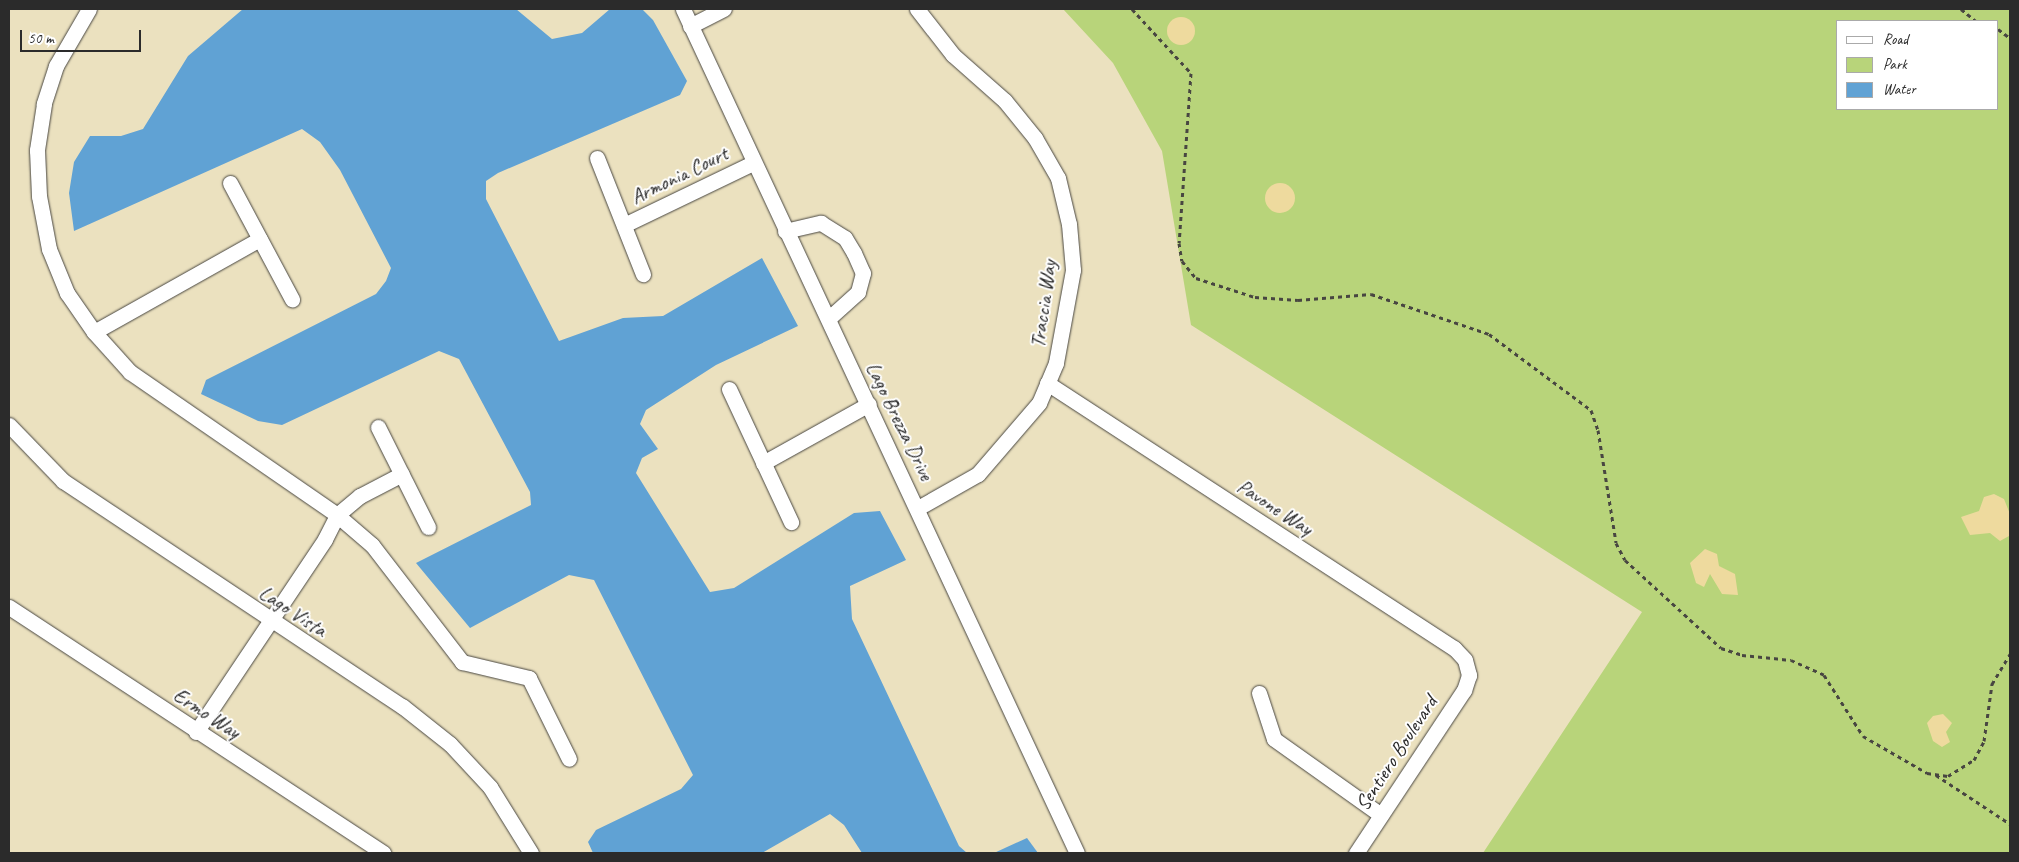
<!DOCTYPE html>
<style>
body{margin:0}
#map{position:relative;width:2019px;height:862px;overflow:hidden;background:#ebe1bf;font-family:Caveat,sans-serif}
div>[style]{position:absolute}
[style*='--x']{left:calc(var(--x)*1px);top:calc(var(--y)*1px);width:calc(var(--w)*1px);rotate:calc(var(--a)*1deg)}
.green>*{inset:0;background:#b8d47a}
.sand>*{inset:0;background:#eeda9e}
.round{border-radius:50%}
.water>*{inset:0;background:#60a2d4}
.path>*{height:3px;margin-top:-1.5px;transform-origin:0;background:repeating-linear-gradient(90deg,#484641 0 4px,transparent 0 8px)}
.roads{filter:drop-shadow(0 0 1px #484641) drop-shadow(0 0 1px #484641)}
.minor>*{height:15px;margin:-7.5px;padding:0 7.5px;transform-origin:7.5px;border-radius:7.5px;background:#fff}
span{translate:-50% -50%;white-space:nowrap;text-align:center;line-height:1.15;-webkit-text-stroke:4px #fff;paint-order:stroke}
.street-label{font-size:21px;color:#2b2b2b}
.frame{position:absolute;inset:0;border:10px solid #2b2b2b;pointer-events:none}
.legend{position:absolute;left:1836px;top:20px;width:162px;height:90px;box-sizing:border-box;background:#fff;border:1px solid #aaa;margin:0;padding:6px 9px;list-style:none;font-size:15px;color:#2b2b2b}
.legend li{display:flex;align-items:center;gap:10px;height:25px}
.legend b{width:25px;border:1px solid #aaa}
.scale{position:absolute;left:20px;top:30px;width:121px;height:22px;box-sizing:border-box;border:2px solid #2b2b2b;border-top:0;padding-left:6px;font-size:15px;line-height:18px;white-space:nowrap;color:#2b2b2b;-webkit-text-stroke:4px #fff;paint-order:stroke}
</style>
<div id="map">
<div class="green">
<div style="clip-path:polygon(evenodd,1063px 9px,2010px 9px,2010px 853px,1483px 853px,1642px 612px,1191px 325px,1162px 151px,1113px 63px,1063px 9px,1838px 21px,1998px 21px,1998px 109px,1838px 109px,1838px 21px)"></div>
</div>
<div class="sand">
<div class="round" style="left:1167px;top:17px;width:28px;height:28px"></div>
<div class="round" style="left:1265px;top:183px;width:30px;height:30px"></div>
<div style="clip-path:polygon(1994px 494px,2004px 499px,2010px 514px,2009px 536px,2000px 541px,1990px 533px,1970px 535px,1961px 517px,1979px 511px,1984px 497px)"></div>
<div style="clip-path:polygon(1705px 549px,1717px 554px,1719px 566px,1735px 574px,1738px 595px,1722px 594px,1710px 574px,1704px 587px,1696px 583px,1690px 563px)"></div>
<div style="clip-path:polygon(1943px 714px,1952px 723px,1946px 732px,1950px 742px,1942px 747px,1933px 741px,1927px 723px,1933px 716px)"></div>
</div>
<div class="water">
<div style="clip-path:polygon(243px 9px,516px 9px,552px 39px,582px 33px,610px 9px,642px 9px,653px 20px,687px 81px,680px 95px,498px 173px,486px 181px,486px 199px,559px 341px,623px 318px,663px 316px,762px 258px,798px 326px,716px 365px,646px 410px,640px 424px,658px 449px,642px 458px,636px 473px,710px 592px,734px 588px,854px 513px,880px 511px,906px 560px,850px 586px,852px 619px,959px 846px,967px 853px,862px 853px,844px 825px,830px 814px,762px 853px,593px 853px,588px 842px,596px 830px,681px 789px,693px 775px,594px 580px,569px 575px,470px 628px,416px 563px,531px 505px,530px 492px,459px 359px,439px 351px,282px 425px,258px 421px,201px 394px,206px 380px,376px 294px,386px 281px,391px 268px,340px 170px,320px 142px,302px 129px,74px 231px,69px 193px,74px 162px,90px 136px,121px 136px,143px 129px,188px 56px)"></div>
<div style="clip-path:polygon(1027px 838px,1038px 853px,994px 853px)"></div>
</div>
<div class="path">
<div style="--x:1132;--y:9;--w:87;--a:47.3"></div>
<div style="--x:1191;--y:73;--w:170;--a:94"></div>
<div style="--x:1179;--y:243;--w:18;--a:81"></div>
<div style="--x:1182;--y:261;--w:22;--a:51"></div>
<div style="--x:1196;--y:278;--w:62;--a:17.9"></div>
<div style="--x:1255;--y:297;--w:43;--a:4"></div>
<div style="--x:1298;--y:300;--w:73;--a:-4.7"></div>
<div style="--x:1371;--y:294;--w:125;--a:18.7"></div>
<div style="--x:1489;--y:334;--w:127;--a:36.7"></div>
<div style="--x:1591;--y:410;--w:21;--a:71"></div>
<div style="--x:1598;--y:430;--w:114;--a:80.9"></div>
<div style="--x:1616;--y:543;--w:19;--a:62"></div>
<div style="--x:1625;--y:560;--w:130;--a:42.5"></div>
<div style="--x:1721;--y:648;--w:22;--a:18"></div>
<div style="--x:1742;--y:655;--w:49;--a:5.8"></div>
<div style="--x:1791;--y:660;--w:36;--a:24"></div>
<div style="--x:1824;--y:675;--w:72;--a:57.4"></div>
<div style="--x:1863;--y:736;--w:74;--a:30"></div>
<div style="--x:1927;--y:773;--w:21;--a:8"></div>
<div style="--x:1948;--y:776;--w:31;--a:-32"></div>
<div style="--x:1974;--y:760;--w:21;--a:-62"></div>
<div style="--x:1984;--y:741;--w:58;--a:-82"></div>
<div style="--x:1992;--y:684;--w:35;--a:-59"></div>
<div style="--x:1961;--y:9;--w:19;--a:39"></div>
<div style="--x:1998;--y:29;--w:15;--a:37"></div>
<div style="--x:1936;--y:775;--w:89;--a:33.5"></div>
</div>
<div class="roads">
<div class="minor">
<div style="--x:89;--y:9;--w:66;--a:120.1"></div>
<div style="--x:56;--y:66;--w:40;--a:108"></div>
<div style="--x:44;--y:104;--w:47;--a:98.7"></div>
<div style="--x:37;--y:150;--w:46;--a:87.5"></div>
<div style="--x:39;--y:196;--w:54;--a:79.3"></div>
<div style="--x:49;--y:249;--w:48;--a:67.8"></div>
<div style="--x:67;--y:293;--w:47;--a:55.3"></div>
<div style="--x:94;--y:332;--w:54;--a:48"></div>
<div style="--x:130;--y:372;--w:252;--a:34.6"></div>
<div style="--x:337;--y:515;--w:46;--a:40.6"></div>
<div style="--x:372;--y:545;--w:148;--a:52.4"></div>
<div style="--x:462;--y:662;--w:69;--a:13.4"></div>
<div style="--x:529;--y:678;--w:90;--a:63.7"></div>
<div style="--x:683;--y:9;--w:931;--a:64.98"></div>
<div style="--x:917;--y:9;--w:58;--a:52"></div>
<div style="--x:953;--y:55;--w:69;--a:41.5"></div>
<div style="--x:1005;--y:101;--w:48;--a:51"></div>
<div style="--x:1035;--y:138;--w:46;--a:60.1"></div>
<div style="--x:1058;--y:178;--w:47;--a:76.6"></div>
<div style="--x:1069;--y:224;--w:46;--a:85"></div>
<div style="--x:1073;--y:270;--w:95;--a:100.4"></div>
<div style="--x:1056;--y:363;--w:43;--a:113"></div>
<div style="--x:1039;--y:403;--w:94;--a:130.7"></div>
<div style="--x:978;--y:474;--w:69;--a:150.5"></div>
<div style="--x:690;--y:26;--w:38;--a:-27"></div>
<div style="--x:597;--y:158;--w:125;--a:68.4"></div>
<div style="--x:230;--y:183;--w:132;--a:61.9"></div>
<div style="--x:624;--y:225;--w:143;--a:-25.7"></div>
<div style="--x:785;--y:231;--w:37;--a:-13"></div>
<div style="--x:821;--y:223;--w:28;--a:32"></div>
<div style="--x:845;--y:238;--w:17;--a:59"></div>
<div style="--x:854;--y:253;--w:22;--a:66"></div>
<div style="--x:863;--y:273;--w:20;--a:105"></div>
<div style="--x:858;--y:292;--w:40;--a:138"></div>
<div style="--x:94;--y:332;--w:190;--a:-29.3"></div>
<div style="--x:1047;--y:383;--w:486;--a:33.1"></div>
<div style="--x:1454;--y:648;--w:16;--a:47"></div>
<div style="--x:1465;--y:660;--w:16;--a:75"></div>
<div style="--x:1469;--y:675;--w:16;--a:108"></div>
<div style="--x:1464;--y:690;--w:196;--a:123.5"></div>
<div style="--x:729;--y:389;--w:147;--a:65"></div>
<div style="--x:9;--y:425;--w:78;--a:46"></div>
<div style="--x:63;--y:481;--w:407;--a:33.6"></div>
<div style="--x:402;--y:706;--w:61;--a:38.4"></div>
<div style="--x:450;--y:744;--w:59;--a:47.1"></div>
<div style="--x:490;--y:787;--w:78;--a:58.2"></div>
<div style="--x:378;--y:427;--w:112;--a:63.4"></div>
<div style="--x:763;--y:463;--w:121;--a:-29.1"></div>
<div style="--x:9;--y:607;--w:448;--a:33.3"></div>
<div style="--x:1259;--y:693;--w:48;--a:71.9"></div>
<div style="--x:1274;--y:739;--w:131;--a:35.4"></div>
<div style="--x:196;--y:732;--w:232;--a:-56.2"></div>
<div style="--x:325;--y:539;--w:27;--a:-63"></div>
<div style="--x:337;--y:515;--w:30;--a:-40"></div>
<div style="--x:360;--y:496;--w:47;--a:-27.6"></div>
</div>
</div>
<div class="street-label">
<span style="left:679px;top:175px;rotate:-26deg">Armonia Court</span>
<span style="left:1043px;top:304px;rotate:-82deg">Traccia Way</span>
<span style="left:900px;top:421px;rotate:64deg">Lago Brezza Drive</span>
<span style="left:1275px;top:507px;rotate:33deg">Pavone Way</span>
<span style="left:293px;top:611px;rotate:33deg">Lago Vista</span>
<span style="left:207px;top:713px;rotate:33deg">Ermo Way</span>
<span style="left:1396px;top:753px;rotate:-57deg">Sentiero Boulevard</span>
</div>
<div class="frame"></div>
<ul class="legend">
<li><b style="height:6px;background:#fff"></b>Road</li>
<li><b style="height:14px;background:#b8d47a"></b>Park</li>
<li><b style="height:14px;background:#60a2d4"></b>Water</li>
</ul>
<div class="scale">50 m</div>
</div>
